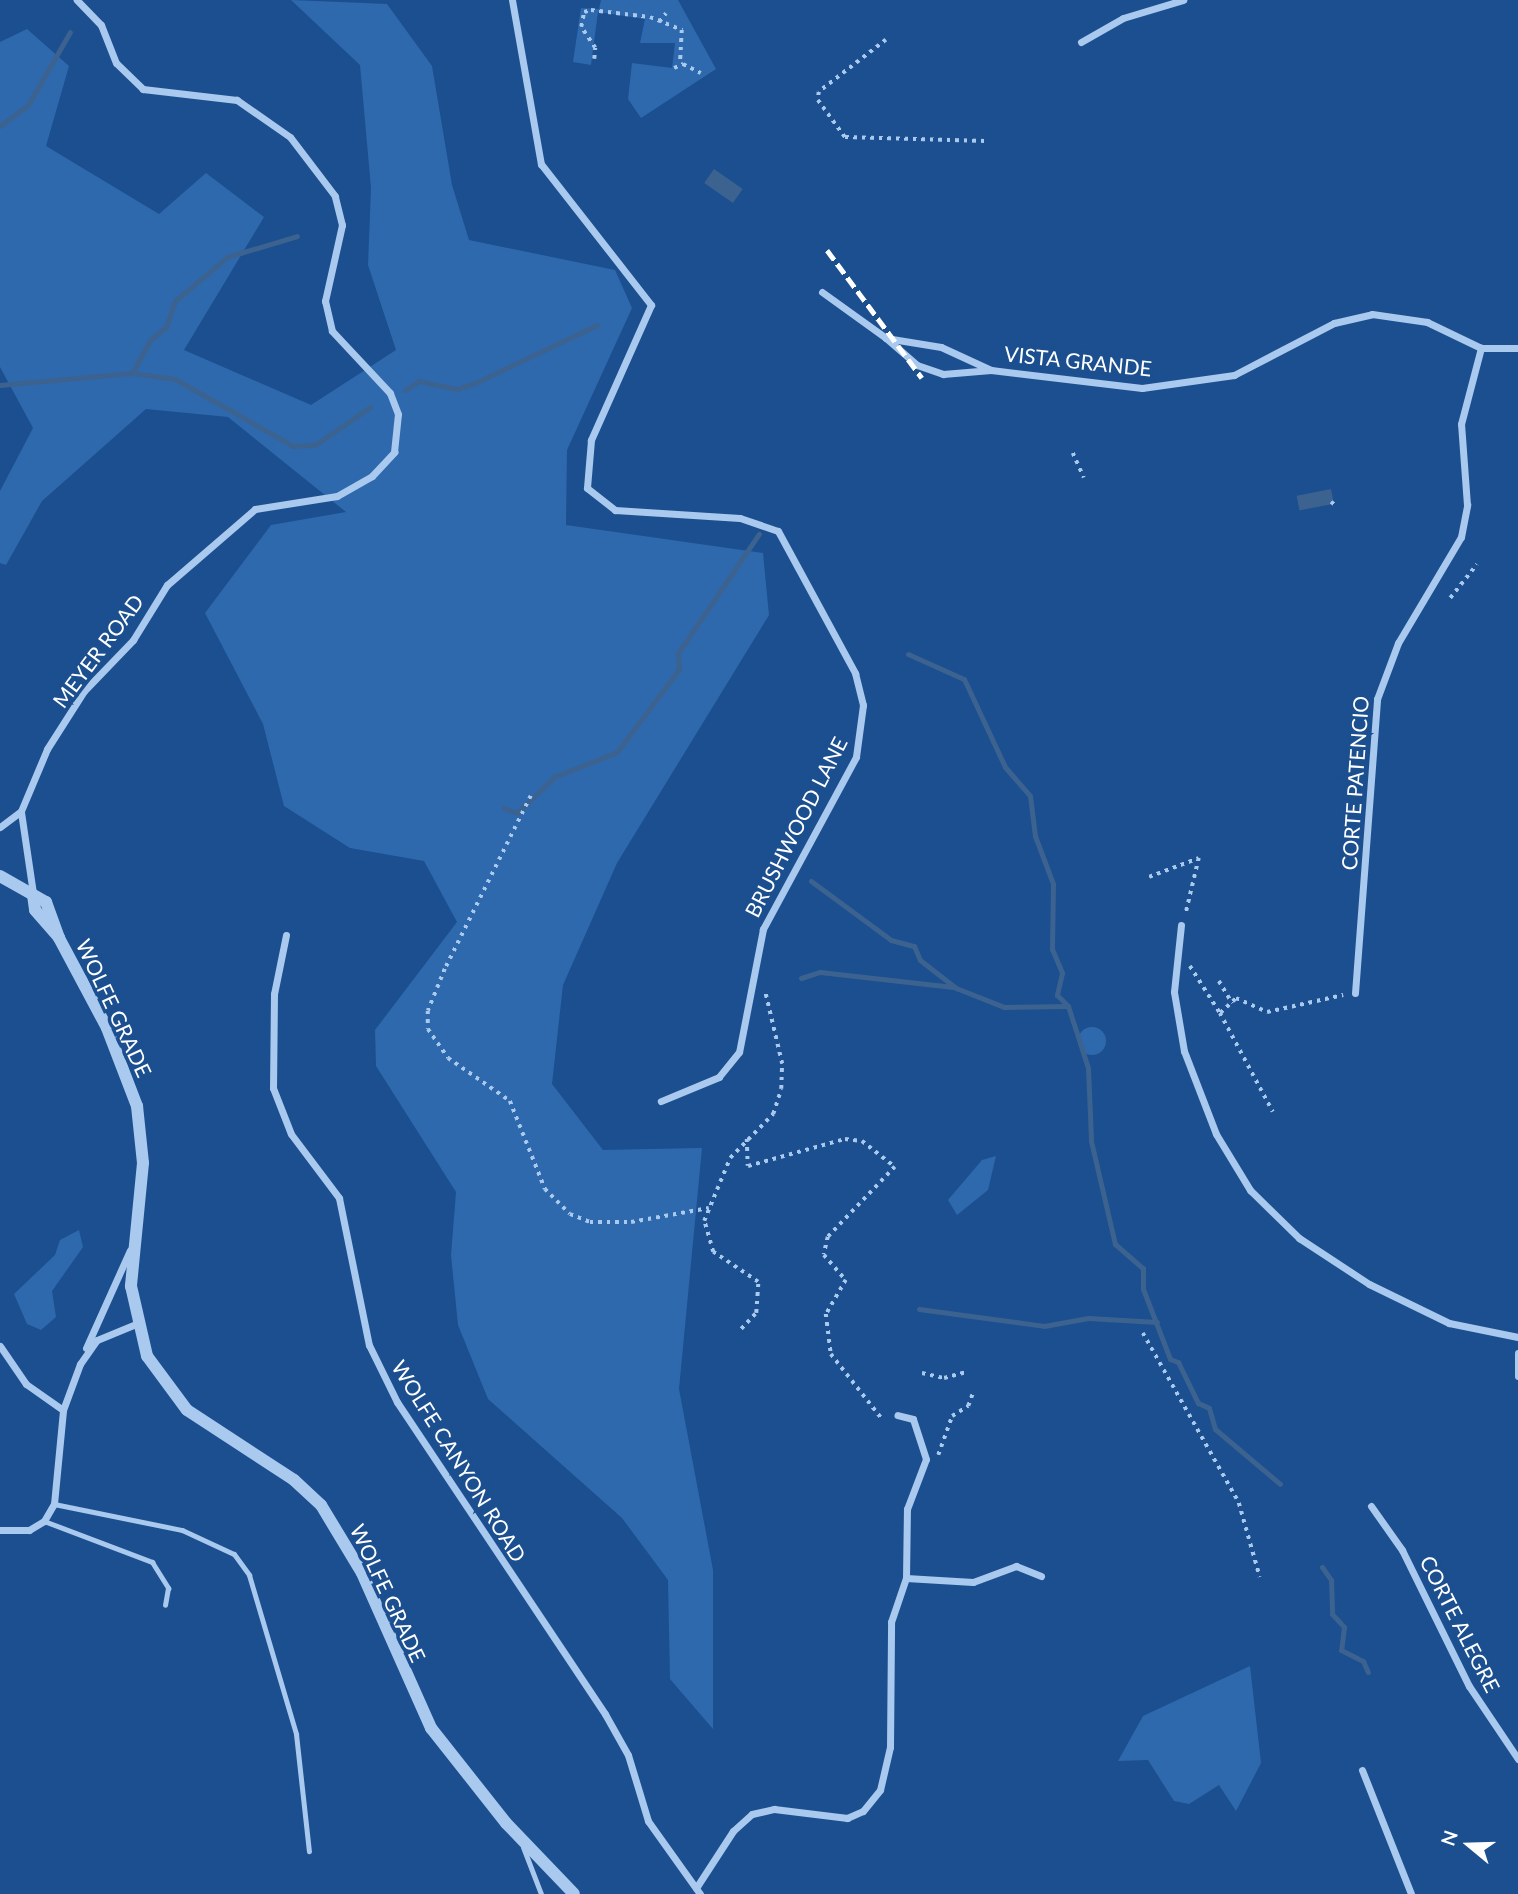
<!DOCTYPE html>
<style>
body{margin:0}
#map{position:relative;width:1518px;height:1894px;overflow:hidden;background:#1b4f8f;font-family:Lato,sans-serif}
div>[style]{position:absolute}
[style*='--x']{left:calc(var(--x)*1px);top:calc(var(--y)*1px);width:calc(var(--w)*1px);rotate:calc(var(--a)*1deg)}
.green>*{inset:0;background:#2e69ad}
.round{border-radius:50%}
.water>*{inset:0;background:#3c6290;transform-origin:0 0}
.stream>*{height:5px;margin:-2.5px;padding:0 2.5px;transform-origin:2.5px;border-radius:2.5px;background:#3c6290}
.path>*{height:3.5px;margin-top:-1.75px;transform-origin:0;background:repeating-linear-gradient(90deg,#a9c9ee 0 3.5px,transparent 0 8.5px)}
.service>*{height:5px;margin:-2.5px;padding:0 2.5px;transform-origin:2.5px;border-radius:2.5px;background:#a9c9ee}
.minor>*{height:7px;margin:-3.5px;padding:0 3.5px;transform-origin:3.5px;border-radius:3.5px;background:#a9c9ee}
.tertiary>*{height:12px;margin:-6px;padding:0 6px;transform-origin:6px;border-radius:6px;background:#a9c9ee}
.rail>*{height:5px;margin-top:-2.5px;transform-origin:0;background:repeating-linear-gradient(90deg,#fff 0 12px,transparent 0 17px)}
span{translate:-50% -50%;white-space:nowrap;text-align:center;line-height:1.15;-webkit-text-stroke:7px #1b4f8f;paint-order:stroke}
.street-label{font-size:21px;color:#fff}
.north{position:absolute;left:1434px;top:1810px;width:70px;height:70px;-webkit-text-stroke:5px #1b4f8f;paint-order:stroke;rotate:289deg;font-size:19px;font-weight:700;line-height:28px;text-align:center;color:#fff}
.north::after{content:'';display:block;margin:auto;width:24px;height:32px;background:#fff;clip-path:polygon(50% 0,100% 100%,50% 72%,0 100%)}
</style>
<div id="map">
<div class="green">
<div style="clip-path:polygon(291px 0,387px 4px,432px 66px,452px 185px,469px 240px,615px 270px,632px 308px,567px 450px,566px 525px,763px 553px,769px 615px,617px 863px,563px 985px,552px 1084px,603px 1150px,702px 1148px,679px 1389px,713px 1570px,713px 1729px,670px 1679px,668px 1580px,622px 1518px,488px 1399px,458px 1325px,451px 1255px,456px 1192px,376px 1066px,375px 1030px,457px 922px,424px 861px,350px 848px,284px 806px,263px 724px,205px 613px,271px 525px,346px 512px,228px 417px,146px 409px,42px 501px,6px 565px,0 563px,0 491px,33px 428px,0 367px,0 42px,27px 29px,69px 66px,46px 146px,159px 214px,206px 173px,264px 217px,184px 350px,311px 405px,396px 350px,368px 265px,371px 188px,360px 65px)"></div>
<div style="clip-path:polygon(601px 0,678px 0,716px 69px,641px 118px,628px 99px,632px 63px,672px 68px,675px 43px,640px 43px,645px 19px,598px 12px,591px 65px,573px 62px,581px 8px,599px 9px)"></div>
<div class="round" style="left:1078px;top:1027px;width:28px;height:28px"></div>
<div style="clip-path:polygon(996px 1156px,988px 1190px,957px 1215px,948px 1200px,982px 1160px)"></div>
<div style="clip-path:polygon(79px 1230px,83px 1247px,52px 1291px,56px 1317px,41px 1330px,27px 1324px,14px 1294px,55px 1255px,60px 1240px)"></div>
<div style="clip-path:polygon(1250px 1666px,1261px 1763px,1236px 1811px,1219px 1785px,1189px 1804px,1174px 1801px,1148px 1760px,1118px 1761px,1143px 1716px)"></div>
</div>
<div class="water">
<div style="left:714px;top:169px;width:35px;height:17px;rotate:35deg"></div>
<div style="left:1331px;top:489px;width:15px;height:35px;rotate:79deg"></div>
</div>
<div class="stream">
<div style="--x:0;--y:126;--w:35;--a:-37"></div>
<div style="--x:28;--y:105;--w:84;--a:-60.1"></div>
<div style="--x:132;--y:373;--w:38;--a:-61"></div>
<div style="--x:150;--y:340;--w:21;--a:-39"></div>
<div style="--x:166;--y:327;--w:28;--a:-71"></div>
<div style="--x:175;--y:301;--w:68;--a:-40.2"></div>
<div style="--x:227;--y:257;--w:73;--a:-16.7"></div>
<div style="--x:0;--y:385;--w:133;--a:-5.2"></div>
<div style="--x:132;--y:373;--w:43;--a:7.9"></div>
<div style="--x:175;--y:379;--w:136;--a:29.6"></div>
<div style="--x:293;--y:446;--w:22;--a:-3"></div>
<div style="--x:315;--y:445;--w:67;--a:-34.6"></div>
<div style="--x:405;--y:390;--w:17;--a:-33"></div>
<div style="--x:419;--y:381;--w:39;--a:12"></div>
<div style="--x:457;--y:389;--w:19;--a:-18"></div>
<div style="--x:475;--y:383;--w:135;--a:-25.4"></div>
<div style="--x:908;--y:654;--w:61;--a:24.1"></div>
<div style="--x:964;--y:679;--w:97;--a:65"></div>
<div style="--x:1005;--y:767;--w:38;--a:49"></div>
<div style="--x:1030;--y:796;--w:40;--a:82.9"></div>
<div style="--x:1035;--y:836;--w:51;--a:69.4"></div>
<div style="--x:1053;--y:884;--w:65;--a:90.9"></div>
<div style="--x:1052;--y:949;--w:26;--a:67"></div>
<div style="--x:1062;--y:973;--w:23;--a:103"></div>
<div style="--x:1057;--y:995;--w:16;--a:45"></div>
<div style="--x:504;--y:808;--w:14;--a:21"></div>
<div style="--x:517;--y:813;--w:52;--a:-44.2"></div>
<div style="--x:554;--y:777;--w:68;--a:-21.6"></div>
<div style="--x:617;--y:752;--w:104;--a:-53.2"></div>
<div style="--x:679;--y:669;--w:16;--a:-94"></div>
<div style="--x:678;--y:653;--w:144;--a:-55.8"></div>
<div style="--x:811;--y:881;--w:99;--a:36.4"></div>
<div style="--x:891;--y:940;--w:24;--a:15"></div>
<div style="--x:914;--y:946;--w:15;--a:67"></div>
<div style="--x:920;--y:960;--w:46;--a:37.9"></div>
<div style="--x:956;--y:988;--w:52;--a:21.6"></div>
<div style="--x:1004;--y:1007;--w:64;--a:-0.9"></div>
<div style="--x:1068;--y:1006;--w:65;--a:72.1"></div>
<div style="--x:1088;--y:1068;--w:73;--a:87.6"></div>
<div style="--x:1091;--y:1141;--w:106;--a:76.9"></div>
<div style="--x:1115;--y:1244;--w:37;--a:41"></div>
<div style="--x:1143;--y:1268;--w:21;--a:90"></div>
<div style="--x:1143;--y:1289;--w:75;--a:68.9"></div>
<div style="--x:1170;--y:1359;--w:9;--a:21"></div>
<div style="--x:1178;--y:1362;--w:46;--a:64"></div>
<div style="--x:1198;--y:1403;--w:12;--a:24"></div>
<div style="--x:1209;--y:1408;--w:22;--a:74"></div>
<div style="--x:1215;--y:1429;--w:85;--a:40.2"></div>
<div style="--x:801;--y:978;--w:20;--a:-18"></div>
<div style="--x:820;--y:972;--w:134;--a:6.4"></div>
<div style="--x:919;--y:1309;--w:126;--a:7.7"></div>
<div style="--x:1044;--y:1326;--w:45;--a:-10.3"></div>
<div style="--x:1088;--y:1318;--w:69;--a:3.3"></div>
<div style="--x:1322;--y:1567;--w:16;--a:55"></div>
<div style="--x:1331;--y:1580;--w:34;--a:88"></div>
<div style="--x:1332;--y:1614;--w:18;--a:47"></div>
<div style="--x:1344;--y:1627;--w:23;--a:97"></div>
<div style="--x:1341;--y:1650;--w:25;--a:27"></div>
<div style="--x:1363;--y:1661;--w:12;--a:66"></div>
</div>
<div class="path">
<div style="--x:659;--y:22;--w:11;--a:-52"></div>
<div style="--x:886;--y:40;--w:85;--a:142.2"></div>
<div style="--x:819;--y:92;--w:8;--a:97"></div>
<div style="--x:818;--y:100;--w:46;--a:53.9"></div>
<div style="--x:845;--y:137;--w:141;--a:1.6"></div>
<div style="--x:594;--y:59;--w:11;--a:-85"></div>
<div style="--x:595;--y:48;--w:25;--a:-124"></div>
<div style="--x:581;--y:27;--w:15;--a:-79"></div>
<div style="--x:584;--y:12;--w:7;--a:-16"></div>
<div style="--x:591;--y:10;--w:59;--a:6.8"></div>
<div style="--x:650;--y:17;--w:35;--a:22"></div>
<div style="--x:682;--y:30;--w:34;--a:93"></div>
<div style="--x:674;--y:68;--w:10;--a:-24"></div>
<div style="--x:683;--y:64;--w:20;--a:27"></div>
<div style="--x:1073;--y:453;--w:27;--a:66"></div>
<div style="--x:1331;--y:502;--w:4;--a:34"></div>
<div style="--x:1450;--y:598;--w:43;--a:-51.5"></div>
<div style="--x:531;--y:796;--w:193;--a:116.4"></div>
<div style="--x:445;--y:969;--w:45;--a:112"></div>
<div style="--x:428;--y:1011;--w:18;--a:90"></div>
<div style="--x:428;--y:1029;--w:35;--a:55"></div>
<div style="--x:448;--y:1058;--w:75;--a:34.7"></div>
<div style="--x:510;--y:1101;--w:95;--a:68.3"></div>
<div style="--x:545;--y:1189;--w:35;--a:45"></div>
<div style="--x:570;--y:1214;--w:22;--a:22"></div>
<div style="--x:590;--y:1222;--w:41;--a:0"></div>
<div style="--x:631;--y:1222;--w:79;--a:-10.2"></div>
<div style="--x:1149;--y:877;--w:53;--a:-20.8"></div>
<div style="--x:1199;--y:858;--w:57;--a:103.3"></div>
<div style="--x:1190;--y:966;--w:56;--a:57.4"></div>
<div style="--x:1220;--y:1013;--w:22;--a:-43"></div>
<div style="--x:1236;--y:998;--w:34;--a:24"></div>
<div style="--x:1267;--y:1012;--w:78;--a:-12.6"></div>
<div style="--x:1219;--y:981;--w:26;--a:59"></div>
<div style="--x:1220;--y:1013;--w:112;--a:61.8"></div>
<div style="--x:747;--y:1139;--w:27;--a:88"></div>
<div style="--x:748;--y:1166;--w:101;--a:-15.6"></div>
<div style="--x:845;--y:1139;--w:17;--a:7"></div>
<div style="--x:862;--y:1141;--w:42;--a:38.2"></div>
<div style="--x:895;--y:1167;--w:97;--a:133.7"></div>
<div style="--x:828;--y:1237;--w:18;--a:103"></div>
<div style="--x:824;--y:1255;--w:33;--a:49"></div>
<div style="--x:846;--y:1280;--w:39;--a:120"></div>
<div style="--x:826;--y:1314;--w:40;--a:82.9"></div>
<div style="--x:831;--y:1354;--w:84;--a:51.8"></div>
<div style="--x:741;--y:1329;--w:22;--a:-47"></div>
<div style="--x:756;--y:1313;--w:31;--a:-86"></div>
<div style="--x:758;--y:1282;--w:54;--a:-146.3"></div>
<div style="--x:713;--y:1252;--w:32;--a:-106"></div>
<div style="--x:704;--y:1221;--w:68;--a:-67.6"></div>
<div style="--x:730;--y:1158;--w:62;--a:-45.7"></div>
<div style="--x:773;--y:1114;--w:26;--a:-72"></div>
<div style="--x:781;--y:1089;--w:25;--a:-88"></div>
<div style="--x:782;--y:1064;--w:74;--a:-103.3"></div>
<div style="--x:1143;--y:1333;--w:195;--a:60.5"></div>
<div style="--x:1239;--y:1503;--w:77;--a:74.2"></div>
<div style="--x:922;--y:1373;--w:23;--a:13"></div>
<div style="--x:944;--y:1378;--w:23;--a:-15"></div>
<div style="--x:938;--y:1455;--w:41;--a:-70.3"></div>
<div style="--x:952;--y:1416;--w:19;--a:-32"></div>
<div style="--x:968;--y:1406;--w:15;--a:-70"></div>
</div>
<div class="service">
<div style="--x:54;--y:1504;--w:131;--a:11.5"></div>
<div style="--x:182;--y:1530;--w:57;--a:24.8"></div>
<div style="--x:234;--y:1554;--w:26;--a:54"></div>
<div style="--x:249;--y:1575;--w:166;--a:73.5"></div>
<div style="--x:296;--y:1734;--w:118;--a:83.7"></div>
<div style="--x:44;--y:1521;--w:116;--a:20.8"></div>
<div style="--x:152;--y:1562;--w:31;--a:58"></div>
<div style="--x:168;--y:1588;--w:17;--a:100"></div>
<div style="--x:523;--y:1847;--w:50;--a:69"></div>
</div>
<div class="minor">
<div style="--x:512;--y:0;--w:167;--a:80"></div>
<div style="--x:541;--y:164;--w:179;--a:52"></div>
<div style="--x:651;--y:305;--w:148;--a:114"></div>
<div style="--x:591;--y:440;--w:48;--a:94.8"></div>
<div style="--x:587;--y:488;--w:36;--a:38"></div>
<div style="--x:615;--y:510;--w:125;--a:3.7"></div>
<div style="--x:740;--y:518;--w:40;--a:18.9"></div>
<div style="--x:778;--y:531;--w:162;--a:61.5"></div>
<div style="--x:855;--y:673;--w:33;--a:76"></div>
<div style="--x:863;--y:705;--w:52;--a:97.7"></div>
<div style="--x:856;--y:757;--w:196;--a:118.4"></div>
<div style="--x:763;--y:929;--w:125;--a:101"></div>
<div style="--x:739;--y:1052;--w:32;--a:129"></div>
<div style="--x:719;--y:1077;--w:63;--a:157.5"></div>
<div style="--x:1081;--y:42;--w:48;--a:-29.7"></div>
<div style="--x:1123;--y:18;--w:63;--a:-16.7"></div>
<div style="--x:822;--y:292;--w:79;--a:35.7"></div>
<div style="--x:991;--y:370;--w:55;--a:-155.3"></div>
<div style="--x:941;--y:347;--w:56;--a:-170.7"></div>
<div style="--x:886;--y:338;--w:41;--a:41.1"></div>
<div style="--x:917;--y:365;--w:28;--a:19"></div>
<div style="--x:943;--y:374;--w:48;--a:-4.8"></div>
<div style="--x:991;--y:370;--w:152;--a:6.8"></div>
<div style="--x:1142;--y:388;--w:93;--a:-8"></div>
<div style="--x:1234;--y:375;--w:113;--a:-27.5"></div>
<div style="--x:1334;--y:323;--w:39;--a:-13"></div>
<div style="--x:1372;--y:314;--w:56;--a:8.3"></div>
<div style="--x:1427;--y:322;--w:60;--a:25.7"></div>
<div style="--x:1481;--y:348;--w:37;--a:0"></div>
<div style="--x:21;--y:812;--w:82;--a:81.6"></div>
<div style="--x:0;--y:827;--w:26;--a:-37"></div>
<div style="--x:21;--y:811;--w:67;--a:-67.2"></div>
<div style="--x:47;--y:749;--w:69;--a:-57.5"></div>
<div style="--x:84;--y:691;--w:71;--a:-46.1"></div>
<div style="--x:133;--y:640;--w:65;--a:-58.3"></div>
<div style="--x:167;--y:585;--w:116;--a:-40.8"></div>
<div style="--x:255;--y:509;--w:83;--a:-9"></div>
<div style="--x:337;--y:496;--w:40;--a:-29.7"></div>
<div style="--x:372;--y:476;--w:33;--a:-47"></div>
<div style="--x:394;--y:452;--w:38;--a:-84"></div>
<div style="--x:398;--y:414;--w:22;--a:-111"></div>
<div style="--x:390;--y:393;--w:85;--a:-133.1"></div>
<div style="--x:332;--y:331;--w:31;--a:-103"></div>
<div style="--x:325;--y:301;--w:78;--a:-77.4"></div>
<div style="--x:342;--y:225;--w:30;--a:-104"></div>
<div style="--x:335;--y:196;--w:74;--a:-127.3"></div>
<div style="--x:290;--y:137;--w:65;--a:-145.1"></div>
<div style="--x:237;--y:100;--w:95;--a:-173.3"></div>
<div style="--x:143;--y:89;--w:37;--a:-136"></div>
<div style="--x:116;--y:63;--w:41;--a:-111.5"></div>
<div style="--x:101;--y:25;--w:35;--a:-134"></div>
<div style="--x:1181;--y:925;--w:67;--a:96"></div>
<div style="--x:1174;--y:992;--w:60;--a:80.4"></div>
<div style="--x:1184;--y:1051;--w:89;--a:68.9"></div>
<div style="--x:1216;--y:1134;--w:66;--a:58.7"></div>
<div style="--x:1250;--y:1190;--w:69;--a:44.4"></div>
<div style="--x:1299;--y:1238;--w:84;--a:33.3"></div>
<div style="--x:1369;--y:1284;--w:89;--a:26"></div>
<div style="--x:1449;--y:1323;--w:70;--a:11.5"></div>
<div style="--x:286;--y:935;--w:60;--a:101.5"></div>
<div style="--x:274;--y:994;--w:94;--a:90.6"></div>
<div style="--x:273;--y:1088;--w:49;--a:68.6"></div>
<div style="--x:291;--y:1134;--w:80;--a:53.1"></div>
<div style="--x:339;--y:1198;--w:150;--a:78.5"></div>
<div style="--x:369;--y:1345;--w:64;--a:63.8"></div>
<div style="--x:397;--y:1402;--w:375;--a:56.3"></div>
<div style="--x:605;--y:1714;--w:47;--a:60.7"></div>
<div style="--x:628;--y:1755;--w:69;--a:73.1"></div>
<div style="--x:648;--y:1821;--w:90;--a:54.5"></div>
<div style="--x:1355;--y:993;--w:295;--a:-85.7"></div>
<div style="--x:1377;--y:699;--w:60;--a:-69.4"></div>
<div style="--x:1398;--y:643;--w:123;--a:-59.3"></div>
<div style="--x:1461;--y:537;--w:33;--a:-79"></div>
<div style="--x:1467;--y:505;--w:81;--a:-94.2"></div>
<div style="--x:1461;--y:424;--w:79;--a:-75.3"></div>
<div style="--x:0;--y:1346;--w:46;--a:55.6"></div>
<div style="--x:26;--y:1384;--w:45;--a:35.1"></div>
<div style="--x:86;--y:1348;--w:107;--a:-65.8"></div>
<div style="--x:1518;--y:1353;--w:23;--a:90"></div>
<div style="--x:1371;--y:1506;--w:54;--a:54.8"></div>
<div style="--x:1402;--y:1550;--w:152;--a:63.8"></div>
<div style="--x:1469;--y:1686;--w:88;--a:56.1"></div>
<div style="--x:0;--y:1530;--w:29;--a:0"></div>
<div style="--x:29;--y:1530;--w:17;--a:-31"></div>
<div style="--x:44;--y:1521;--w:20;--a:-60"></div>
<div style="--x:54;--y:1504;--w:94;--a:-84.5"></div>
<div style="--x:63;--y:1410;--w:49;--a:-69.7"></div>
<div style="--x:80;--y:1364;--w:29;--a:-55"></div>
<div style="--x:97;--y:1340;--w:42;--a:-22.3"></div>
<div style="--x:906;--y:1578;--w:67;--a:3.4"></div>
<div style="--x:973;--y:1582;--w:46;--a:-20.4"></div>
<div style="--x:1016;--y:1566;--w:27;--a:22"></div>
<div style="--x:1362;--y:1770;--w:133;--a:68.4"></div>
<div style="--x:696;--y:1888;--w:68;--a:-57"></div>
<div style="--x:733;--y:1831;--w:25;--a:-42"></div>
<div style="--x:752;--y:1814;--w:23;--a:-13"></div>
<div style="--x:774;--y:1809;--w:74;--a:7"></div>
<div style="--x:847;--y:1818;--w:17;--a:-24"></div>
<div style="--x:863;--y:1811;--w:27;--a:-51"></div>
<div style="--x:880;--y:1790;--w:44;--a:-76.9"></div>
<div style="--x:890;--y:1747;--w:125;--a:-89.5"></div>
<div style="--x:891;--y:1622;--w:46;--a:-71.2"></div>
<div style="--x:906;--y:1578;--w:69;--a:-89.2"></div>
<div style="--x:907;--y:1509;--w:53;--a:-69.2"></div>
<div style="--x:926;--y:1459;--w:42;--a:-108"></div>
<div style="--x:913;--y:1419;--w:16;--a:-166"></div>
</div>
<div class="tertiary">
<div style="--x:0;--y:876;--w:53;--a:29.5"></div>
<div style="--x:46;--y:902;--w:38;--a:70"></div>
<div style="--x:33;--y:895;--w:15;--a:82"></div>
<div style="--x:35;--y:910;--w:37;--a:49"></div>
<div style="--x:59;--y:938;--w:102;--a:61.9"></div>
<div style="--x:107;--y:1028;--w:84;--a:69"></div>
<div style="--x:137;--y:1106;--w:57;--a:84"></div>
<div style="--x:143;--y:1163;--w:124;--a:95.6"></div>
<div style="--x:131;--y:1286;--w:72;--a:77.1"></div>
<div style="--x:147;--y:1356;--w:67;--a:53.5"></div>
<div style="--x:187;--y:1410;--w:128;--a:33.2"></div>
<div style="--x:294;--y:1480;--w:37;--a:43"></div>
<div style="--x:321;--y:1505;--w:79;--a:58.9"></div>
<div style="--x:362;--y:1573;--w:170;--a:66"></div>
<div style="--x:431;--y:1728;--w:121;--a:51.7"></div>
<div style="--x:506;--y:1823;--w:98;--a:46.2"></div>
</div>
<div class="rail">
<div style="--x:827;--y:250;--w:159;--a:53.4"></div>
</div>
<div class="street-label">
<span style="left:1078px;top:361px;rotate:6deg">VISTA GRANDE</span>
<span style="left:98px;top:651px;rotate:-53deg">MEYER ROAD</span>
<span style="left:1355px;top:783px;rotate:-86deg">CORTE PATENCIO</span>
<span style="left:796px;top:827px;rotate:-63deg">BRUSHWOOD LANE</span>
<span style="left:114px;top:1008px;rotate:65deg">WOLFE GRADE</span>
<span style="left:459px;top:1461px;rotate:58deg">WOLFE CANYON ROAD</span>
<span style="left:388px;top:1593px;rotate:65deg">WOLFE GRADE</span>
<span style="left:1460px;top:1624px;rotate:63deg">CORTE ALEGRE</span>
</div>
<div class="north">N</div>
</div>
